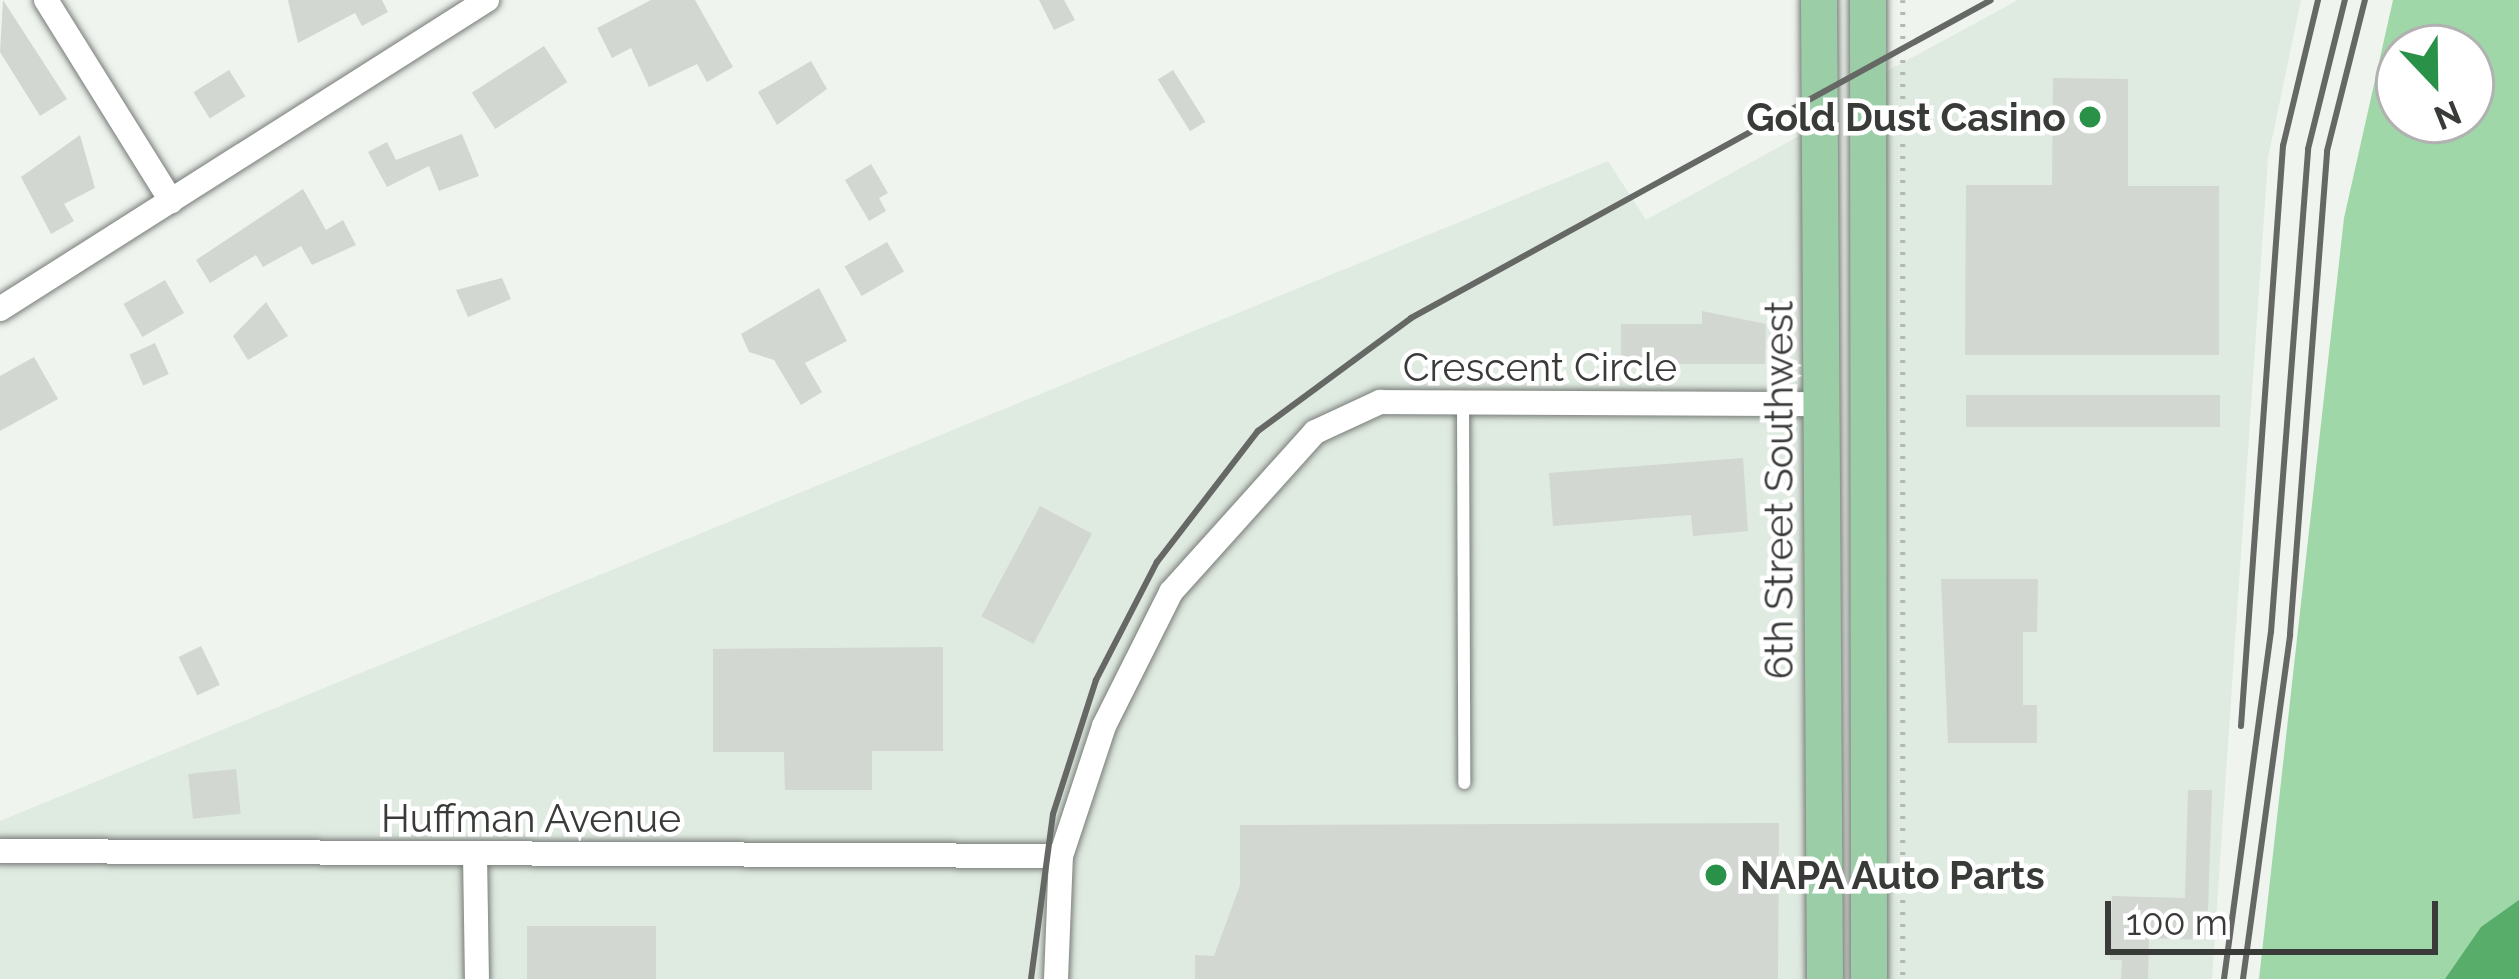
<!DOCTYPE html>
<style>
body{margin:0}
#map{position:relative;width:2519px;height:979px;overflow:hidden;background:#eff4ef;font-family:Raleway,sans-serif}
div>[style]{position:absolute}
[style*='--x']{left:calc(var(--x)*1px);top:calc(var(--y)*1px);width:calc(var(--w)*1px);rotate:calc(var(--a)*1deg)}
.built>*{inset:0;background:#dfeae0}
.green>*{inset:0;background:#9fd7a8}
.water>*{inset:0;background:#58ad6a}
.building>*{inset:0;background:#d2d7d2;transform-origin:0 0}
.path>*{height:4.5px;margin-top:-2.25px;transform-origin:0;background:repeating-linear-gradient(90deg,#b4b8b4 0 3px,transparent 0 12px)}
.roads{filter:drop-shadow(0 0 3px #787c78) drop-shadow(0 0 3px #787c78)}
.lane>*{height:12px;margin:-6px;padding:0 6px;transform-origin:6px;border-radius:6px;background:#fff}
.street>*{height:24px;margin:-12px;padding:0 12px;transform-origin:12px;border-radius:12px;background:#fff}
.primary>*{height:36px;margin:-18px;padding:0 18px;transform-origin:18px;border-radius:18px;background:#9bcea6}
.rail>*{height:6px;margin:-3px;padding:0 3px;transform-origin:3px;border-radius:3px;background:#656865}
.dots>*{width:33px;height:33px;translate:-50% -50%;box-sizing:border-box;border:6px solid #fff;border-radius:50%}
span{translate:-50% -50%;white-space:nowrap;text-align:center;line-height:1.15;-webkit-text-stroke:9px #fff;paint-order:stroke}
.poi-label{font-size:39px;color:#393b39;font-weight:700}
.right{translate:-100% -50%;text-align:right}
.left{translate:0 -50%;text-align:left}
.street-label{font-size:39px;color:#393b39}
.north{position:absolute;left:2375px;top:24px;width:120px;height:120px;box-sizing:border-box;background:#fff;border:3px solid #b0b1b0;border-radius:50%;rotate:158deg;font-size:33px;font-weight:700;line-height:48px;text-align:center;color:#393b39}
.north::after{content:'';display:block;margin:auto;width:42px;height:54px;background:#2a9148;clip-path:polygon(50% 0,100% 100%,50% 72%,0 100%)}
.scale{position:absolute;left:2105px;top:901px;width:333px;height:54px;box-sizing:border-box;border:6px solid #393b39;border-top:0;padding-left:15px;font-size:36px;line-height:42px;white-space:nowrap;color:#393b39;-webkit-text-stroke:9px #fff;paint-order:stroke}
</style>
<div id="map">
<div class="built">
<div style="clip-path:polygon(2018px 0,2301px 0,2268px 158px,2212px 979px,1870px 979px,1867px 82px)"></div>
<div style="clip-path:polygon(1819px 125px,1824px 979px,0 979px,0 821px,1608px 161px,1646px 220px)"></div>
</div>
<div class="green">
<div style="clip-path:polygon(evenodd,2393px 0,2519px 0,2519px 979px,2259px 979px,2344px 218px,2393px 0,2399px 48px,2471px 48px,2471px 120px,2399px 120px,2399px 48px)"></div>
</div>
<div class="water">
<div style="clip-path:polygon(2519px 900px,2519px 979px,2445px 979px,2481px 927px)"></div>
</div>
<div class="building">
<div style="clip-path:polygon(3px 0,67px 99px,40px 116px,0 52px)"></div>
<div style="clip-path:polygon(288px 0,382px 0,388px 12px,362px 26px,355px 13px,298px 43px)"></div>
<div style="clip-path:polygon(651px 0,695px 0,733px 67px,707px 82px,697px 64px,649px 87px,631px 48px,612px 58px,597px 28px)"></div>
<div style="clip-path:polygon(1039px 0,1064px 0,1075px 20px,1054px 30px)"></div>
<div style="left:544px;top:46px;width:43px;height:86px;rotate:57deg"></div>
<div style="clip-path:polygon(811px 61px,827px 89px,777px 125px,758px 92px)"></div>
<div style="left:229px;top:70px;width:31px;height:42px;rotate:58deg"></div>
<div style="left:1173px;top:70px;width:61px;height:18px;rotate:58deg"></div>
<div style="clip-path:polygon(2053px 78px,2128px 79px,2128px 186px,2219px 186px,2219px 355px,1965px 355px,1966px 185px,2052px 185px)"></div>
<div style="clip-path:polygon(462px 134px,479px 176px,439px 191px,429px 166px,387px 187px,368px 152px,387px 142px,396px 160px)"></div>
<div style="clip-path:polygon(80px 135px,95px 188px,64px 204px,74px 221px,51px 234px,21px 177px)"></div>
<div style="clip-path:polygon(871px 164px,888px 193px,879px 198px,886px 211px,869px 221px,845px 180px)"></div>
<div style="clip-path:polygon(303px 189px,326px 230px,343px 220px,356px 245px,312px 265px,301px 246px,263px 267px,256px 255px,210px 283px,196px 260px)"></div>
<div style="left:887px;top:242px;width:34px;height:49px;rotate:60deg"></div>
<div style="clip-path:polygon(502px 278px,511px 299px,468px 317px,456px 290px)"></div>
<div style="left:165px;top:280px;width:38px;height:48px;rotate:60deg"></div>
<div style="clip-path:polygon(819px 288px,847px 341px,805px 363px,822px 392px,801px 405px,774px 360px,749px 352px,741px 334px)"></div>
<div style="clip-path:polygon(266px 302px,288px 336px,248px 360px,233px 336px)"></div>
<div style="clip-path:polygon(1702px 311px,1766px 324px,1765px 364px,1621px 364px,1621px 324px,1702px 324px)"></div>
<div style="left:155px;top:343px;width:34px;height:28px;rotate:66deg"></div>
<div style="clip-path:polygon(34px 357px,58px 399px,0 431px,0 376px)"></div>
<div style="left:1966px;top:395px;width:254px;height:32px"></div>
<div style="clip-path:polygon(1743px 458px,1748px 531px,1693px 536px,1691px 515px,1553px 526px,1549px 473px)"></div>
<div style="left:1040px;top:506px;width:59px;height:125px;rotate:28deg"></div>
<div style="clip-path:polygon(1941px 579px,2038px 579px,2037px 632px,2023px 632px,2023px 705px,2037px 705px,2037px 743px,1948px 743px)"></div>
<div style="left:201px;top:646px;width:43px;height:25px;rotate:64deg"></div>
<div style="clip-path:polygon(943px 647px,943px 751px,872px 751px,872px 790px,785px 790px,784px 752px,713px 752px,713px 649px)"></div>
<div style="left:236px;top:769px;width:45px;height:48px;rotate:84deg"></div>
<div style="clip-path:polygon(2188px 790px,2212px 790px,2207px 940px,2149px 938px,2148px 979px,2121px 979px,2122px 960px,2110px 960px,2112px 896px,2185px 898px)"></div>
<div style="clip-path:polygon(1779px 823px,1778px 979px,1195px 979px,1195px 955px,1214px 956px,1240px 885px,1240px 825px)"></div>
<div style="left:527px;top:926px;width:129px;height:53px"></div>
</div>
<div class="path">
<div style="--x:1903;--y:0;--w:979;--a:90"></div>
</div>
<div class="roads">
<div class="lane">
<div style="--x:1463;--y:403;--w:380;--a:89.8"></div>
</div>
<div class="street">
<div style="--x:46;--y:0;--w:237;--a:58.1"></div>
<div style="--x:0;--y:309;--w:577;--a:-32.4"></div>
<div style="--x:0;--y:851;--w:1061;--a:0.27"></div>
<div style="--x:475;--y:854;--w:125;--a:89.1"></div>
<div style="--x:1056;--y:979;--w:123;--a:-87.7"></div>
<div style="--x:1061;--y:856;--w:137;--a:-71.7"></div>
<div style="--x:1104;--y:726;--w:150;--a:-63.4"></div>
<div style="--x:1171;--y:592;--w:215;--a:-48"></div>
<div style="--x:1315;--y:432;--w:72;--a:-24.8"></div>
<div style="--x:1380;--y:402;--w:440;--a:0.3"></div>
</div>
<div class="primary">
<div style="--x:1819;--y:0;--w:979;--a:89.65"></div>
<div style="--x:1868;--y:0;--w:979;--a:89.94"></div>
</div>
</div>
<div class="rail">
<div style="--x:2241;--y:726;--w:582;--a:-85.86"></div>
<div style="--x:2283;--y:146;--w:150;--a:-76.5"></div>
<div style="--x:1031;--y:979;--w:166;--a:-82.4"></div>
<div style="--x:1053;--y:814;--w:141;--a:-72.2"></div>
<div style="--x:1096;--y:680;--w:133;--a:-62.7"></div>
<div style="--x:1157;--y:562;--w:165;--a:-52.4"></div>
<div style="--x:1258;--y:431;--w:190;--a:-36.4"></div>
<div style="--x:1411;--y:318;--w:661;--a:-28.73"></div>
<div style="--x:2224;--y:979;--w:350;--a:-82.3"></div>
<div style="--x:2271;--y:632;--w:484;--a:-85.6"></div>
<div style="--x:2308;--y:149;--w:154;--a:-76.1"></div>
<div style="--x:2243;--y:979;--w:348;--a:-82.2"></div>
<div style="--x:2290;--y:634;--w:484;--a:-85.6"></div>
<div style="--x:2327;--y:151;--w:156;--a:-75.9"></div>
</div>
<div class="dots">
<div style="left:2090px;top:117px;background:#2a9148"></div>
<div style="left:1716px;top:875px;background:#2a9148"></div>
</div>
<div class="poi-label">
<span class="right" style="left:2066px;top:117px">Gold Dust Casino</span>
<span class="left" style="left:1740px;top:875px">NAPA Auto Parts</span>
</div>
<div class="street-label">
<span style="left:1540px;top:367px">Crescent Circle</span>
<span style="left:1779px;top:490px;rotate:-90deg">6th Street Southwest</span>
<span style="left:531px;top:818px">Huffman Avenue</span>
</div>
<div class="north">N</div>
<div class="scale">100 m</div>
</div>
